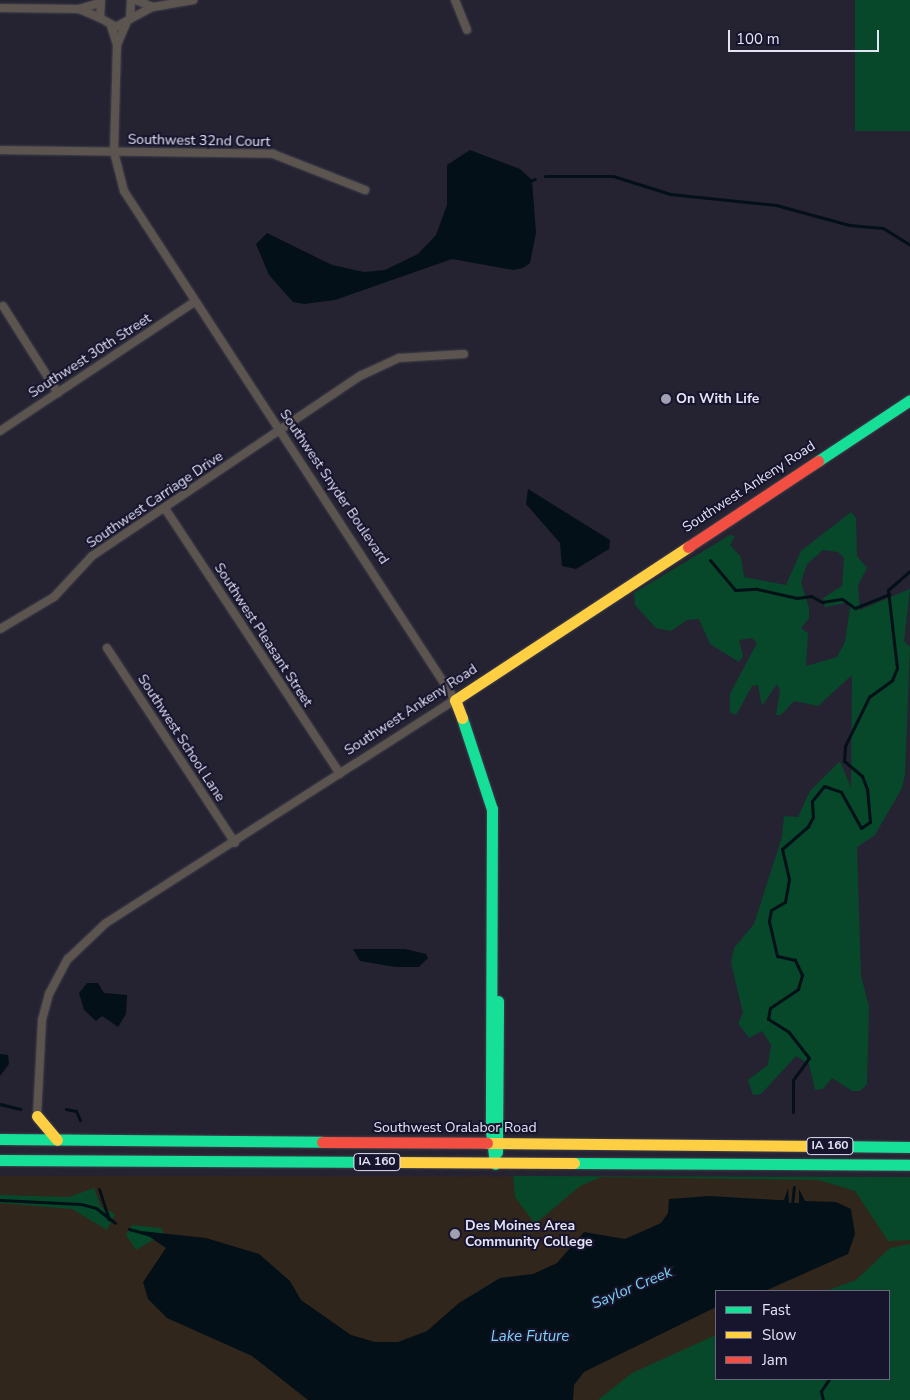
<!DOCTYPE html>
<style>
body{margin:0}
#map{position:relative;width:910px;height:1400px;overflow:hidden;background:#252332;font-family:"Nunito Sans",sans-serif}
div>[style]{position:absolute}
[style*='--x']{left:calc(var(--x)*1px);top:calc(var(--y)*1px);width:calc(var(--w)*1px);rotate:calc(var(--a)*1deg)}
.education>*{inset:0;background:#31261c}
.green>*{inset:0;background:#064829;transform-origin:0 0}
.water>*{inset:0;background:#041017}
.stream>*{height:3px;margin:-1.5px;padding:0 1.5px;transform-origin:1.5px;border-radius:1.5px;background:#041017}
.roads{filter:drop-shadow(0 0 1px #41404c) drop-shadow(0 0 1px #41404c)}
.street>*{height:8px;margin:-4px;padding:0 4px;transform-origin:4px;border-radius:4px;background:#5c544e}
.fast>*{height:11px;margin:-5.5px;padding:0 5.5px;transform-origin:5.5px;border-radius:5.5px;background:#16e098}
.slow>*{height:11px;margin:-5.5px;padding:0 5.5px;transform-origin:5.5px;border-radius:5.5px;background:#ffcf43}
.jam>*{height:11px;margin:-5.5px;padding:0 5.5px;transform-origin:5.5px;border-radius:5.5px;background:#f24e42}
.dots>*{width:14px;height:14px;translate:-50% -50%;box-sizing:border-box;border:2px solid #17142e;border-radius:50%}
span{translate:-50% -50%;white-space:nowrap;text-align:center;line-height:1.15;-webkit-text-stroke:4px #17142e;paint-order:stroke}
.shield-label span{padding:1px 4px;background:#17142e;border:1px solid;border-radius:4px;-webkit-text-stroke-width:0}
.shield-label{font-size:12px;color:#e4e4f6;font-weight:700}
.street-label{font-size:14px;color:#e4e4f6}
.poi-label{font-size:14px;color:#e4e4f6;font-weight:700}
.left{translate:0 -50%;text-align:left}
.water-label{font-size:15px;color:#7dd1f2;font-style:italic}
.legend{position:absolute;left:715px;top:1290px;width:175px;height:90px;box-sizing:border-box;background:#17142e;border:1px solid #69677e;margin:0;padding:6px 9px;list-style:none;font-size:15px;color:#e4e4f6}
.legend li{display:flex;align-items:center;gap:10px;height:25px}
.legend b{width:25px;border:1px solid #69677e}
.scale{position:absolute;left:728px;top:30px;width:151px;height:22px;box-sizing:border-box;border:2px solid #e4e4f6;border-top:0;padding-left:6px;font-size:15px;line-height:18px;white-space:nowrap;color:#e4e4f6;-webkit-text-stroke:4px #17142e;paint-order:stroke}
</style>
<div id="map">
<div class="education">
<div style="clip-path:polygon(evenodd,0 1176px,910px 1177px,910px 1400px,0 1400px,0 1176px,716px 1291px,889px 1291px,889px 1379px,716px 1379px,716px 1291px)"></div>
</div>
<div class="green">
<div style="left:855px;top:0;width:55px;height:131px"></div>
<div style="clip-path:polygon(evenodd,851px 512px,856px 518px,857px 556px,867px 568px,858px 585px,860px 610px,910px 589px,904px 641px,910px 647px,905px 774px,902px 788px,875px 835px,857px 847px,861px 976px,869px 1006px,867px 1084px,860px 1091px,852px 1091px,832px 1078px,823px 1089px,815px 1090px,809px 1064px,796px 1056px,761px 1094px,753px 1095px,748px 1080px,768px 1065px,771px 1045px,762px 1031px,749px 1038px,738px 1023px,743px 1013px,731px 963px,734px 948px,754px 924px,782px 837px,784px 816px,798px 817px,810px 791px,840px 761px,851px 788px,852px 675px,818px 706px,794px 701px,781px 715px,776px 715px,780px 690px,777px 684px,762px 706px,758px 685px,752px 686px,736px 715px,730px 712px,730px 694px,757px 643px,752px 638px,739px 640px,743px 656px,739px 662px,710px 644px,699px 619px,687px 620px,671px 631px,656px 628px,635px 605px,634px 593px,730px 535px,735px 536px,730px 545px,741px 557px,744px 577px,786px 585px,801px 551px,851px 512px,823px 550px,838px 552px,844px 558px,842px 586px,823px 598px,825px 607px,846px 603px,850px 608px,845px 642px,837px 657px,806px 666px,808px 633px,801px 628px,809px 618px,809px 608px,801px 582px,807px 564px,823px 550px)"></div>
<div style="clip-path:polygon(513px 1176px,910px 1177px,910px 1240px,888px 1241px,855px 1191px,818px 1180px,601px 1177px,580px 1186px,535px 1224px,515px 1197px)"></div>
<div style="clip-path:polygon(94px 1188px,101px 1207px,115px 1214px,107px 1230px,72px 1209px,0 1203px,0 1195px,69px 1197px)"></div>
<div style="clip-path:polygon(132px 1225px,161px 1228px,164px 1234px,136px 1250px,126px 1235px)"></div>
<div style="clip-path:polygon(910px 1244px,910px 1400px,598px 1400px,632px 1373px,716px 1335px,716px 1379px,889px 1379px,889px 1291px,826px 1291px,856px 1280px,890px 1248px)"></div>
</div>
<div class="water">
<div style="clip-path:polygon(470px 150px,520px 169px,532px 180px,536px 233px,530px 263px,523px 268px,513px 270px,452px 259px,335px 300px,304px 304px,293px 302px,269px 275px,256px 244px,267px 233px,332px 265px,364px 272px,385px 270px,418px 254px,436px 235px,447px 205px,447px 165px)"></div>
<div style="clip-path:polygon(528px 489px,610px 540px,609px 549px,576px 569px,562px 566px,560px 543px,526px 504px)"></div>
<div style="clip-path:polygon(353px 949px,405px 949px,426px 954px,428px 958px,419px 967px,395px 967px,360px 961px)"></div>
<div style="clip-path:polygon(87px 983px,98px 983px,104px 993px,127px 995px,126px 1014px,118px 1027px,102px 1016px,96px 1021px,84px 1010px,79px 993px)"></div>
<div style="clip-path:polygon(0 1054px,8px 1055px,9px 1064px,0 1076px)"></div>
<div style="clip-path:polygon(788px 1188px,789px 1203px,799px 1203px,799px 1189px,805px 1201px,836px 1202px,851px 1209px,855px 1234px,848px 1254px,765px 1291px,716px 1291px,716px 1307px,584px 1372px,574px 1385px,573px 1400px,308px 1400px,252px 1356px,167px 1318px,148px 1299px,143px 1282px,166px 1248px,141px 1231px,206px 1238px,259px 1254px,290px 1281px,301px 1300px,351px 1335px,375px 1342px,398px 1342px,427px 1331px,459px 1303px,500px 1278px,533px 1274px,557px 1263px,584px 1232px,625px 1239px,661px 1223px,668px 1213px,669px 1199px,709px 1196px,777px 1200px,784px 1200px)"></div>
</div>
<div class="stream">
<div style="--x:545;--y:176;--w:68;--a:0"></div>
<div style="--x:613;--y:176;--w:60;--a:17.5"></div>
<div style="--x:670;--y:194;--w:107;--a:5.9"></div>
<div style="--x:776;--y:205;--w:76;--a:15.3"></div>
<div style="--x:849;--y:225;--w:34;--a:5"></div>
<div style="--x:883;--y:228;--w:32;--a:32"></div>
<div style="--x:532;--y:180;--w:3;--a:-18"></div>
<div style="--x:710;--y:560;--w:39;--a:50"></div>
<div style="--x:735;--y:590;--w:22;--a:-3"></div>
<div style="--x:757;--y:589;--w:41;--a:12.7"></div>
<div style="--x:797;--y:598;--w:14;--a:-8"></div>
<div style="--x:811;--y:596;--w:13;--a:29"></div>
<div style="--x:822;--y:602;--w:20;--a:-9"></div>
<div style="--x:842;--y:599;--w:16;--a:35"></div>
<div style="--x:855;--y:608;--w:37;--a:-22"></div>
<div style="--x:0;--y:1104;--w:21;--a:14"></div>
<div style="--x:66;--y:1109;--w:10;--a:11"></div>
<div style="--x:76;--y:1111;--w:10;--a:66"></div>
<div style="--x:793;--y:1112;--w:32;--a:-90"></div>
<div style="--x:793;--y:1080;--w:27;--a:-54"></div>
<div style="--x:809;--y:1058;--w:33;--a:-128"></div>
<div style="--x:789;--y:1032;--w:25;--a:-148"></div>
<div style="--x:768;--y:1019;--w:11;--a:-80"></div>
<div style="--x:770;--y:1008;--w:34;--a:-34"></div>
<div style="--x:798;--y:989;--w:15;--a:-74"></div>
<div style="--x:802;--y:975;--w:17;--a:-115"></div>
<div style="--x:795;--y:960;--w:18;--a:-167"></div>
<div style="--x:777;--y:956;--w:36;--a:-103"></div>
<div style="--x:769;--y:921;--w:11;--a:-80"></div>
<div style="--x:771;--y:910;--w:16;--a:-30"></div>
<div style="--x:785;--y:902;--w:23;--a:-80"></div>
<div style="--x:789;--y:879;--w:31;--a:-103"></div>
<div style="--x:782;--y:849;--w:35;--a:-41"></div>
<div style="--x:808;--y:826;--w:10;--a:-61"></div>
<div style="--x:813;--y:817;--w:16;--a:-94"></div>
<div style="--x:812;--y:801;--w:19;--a:-51"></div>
<div style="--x:824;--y:786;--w:18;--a:19"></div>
<div style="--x:841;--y:792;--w:41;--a:60.9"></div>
<div style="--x:861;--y:828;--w:11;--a:-34"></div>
<div style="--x:870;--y:822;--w:33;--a:-95"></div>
<div style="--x:867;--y:789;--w:14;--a:-111"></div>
<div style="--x:862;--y:776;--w:23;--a:-140"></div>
<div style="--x:844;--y:761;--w:15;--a:-86"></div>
<div style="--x:845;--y:746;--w:55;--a:-63.9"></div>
<div style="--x:869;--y:697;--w:29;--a:-36"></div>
<div style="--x:892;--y:680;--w:13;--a:-67"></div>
<div style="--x:897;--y:668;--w:79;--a:-96.6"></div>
<div style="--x:888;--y:590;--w:29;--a:-41"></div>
<div style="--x:99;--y:1189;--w:32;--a:72"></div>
<div style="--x:0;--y:1200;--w:81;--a:2.8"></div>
<div style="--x:81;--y:1204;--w:16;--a:15"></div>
<div style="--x:96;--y:1208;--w:24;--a:38"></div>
<div style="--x:792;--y:1205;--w:18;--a:-84"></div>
<div style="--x:129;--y:1229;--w:20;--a:15"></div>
<div style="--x:823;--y:1400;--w:9;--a:-103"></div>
<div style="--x:821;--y:1391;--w:14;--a:-56"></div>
</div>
<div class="roads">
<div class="street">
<div style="--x:101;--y:0;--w:18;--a:93"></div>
<div style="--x:100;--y:18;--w:18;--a:29"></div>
<div style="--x:116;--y:27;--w:16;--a:-30"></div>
<div style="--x:130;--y:19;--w:19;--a:-87"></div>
<div style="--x:455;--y:0;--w:32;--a:68"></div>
<div style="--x:99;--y:3;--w:21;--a:163"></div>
<div style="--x:79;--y:9;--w:23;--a:23"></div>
<div style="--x:153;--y:7;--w:41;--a:-9.9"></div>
<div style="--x:0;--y:8;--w:79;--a:0.7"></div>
<div style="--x:130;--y:19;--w:26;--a:-28"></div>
<div style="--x:153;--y:7;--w:18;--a:-158"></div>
<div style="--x:111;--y:26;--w:20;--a:72"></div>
<div style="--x:117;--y:45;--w:23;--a:-67"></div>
<div style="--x:0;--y:150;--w:273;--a:0.8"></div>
<div style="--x:273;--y:154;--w:99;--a:21.4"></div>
<div style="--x:3;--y:306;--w:103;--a:57.7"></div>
<div style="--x:0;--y:431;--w:233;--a:-33.6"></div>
<div style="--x:166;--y:510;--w:316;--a:56.6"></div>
<div style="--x:0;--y:629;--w:63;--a:-30.7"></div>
<div style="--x:54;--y:597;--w:56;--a:-47.2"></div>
<div style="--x:92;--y:556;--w:323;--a:-33.9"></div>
<div style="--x:360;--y:376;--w:43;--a:-24.8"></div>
<div style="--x:399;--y:358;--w:65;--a:-3.5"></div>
<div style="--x:107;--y:648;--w:233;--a:56.7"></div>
<div style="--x:37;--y:1116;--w:96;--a:-87"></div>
<div style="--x:42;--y:1020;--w:27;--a:-75"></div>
<div style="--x:49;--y:994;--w:40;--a:-62"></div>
<div style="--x:68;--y:959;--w:52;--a:-43.5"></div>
<div style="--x:106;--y:923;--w:414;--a:-32.6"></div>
<div style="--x:455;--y:700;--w:607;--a:-123.04"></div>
<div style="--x:124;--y:191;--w:40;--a:-104.4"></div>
<div style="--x:114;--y:152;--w:107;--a:-88.4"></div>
</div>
<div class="fast">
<div style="--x:818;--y:461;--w:110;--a:-33.5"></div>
<div style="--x:462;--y:718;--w:96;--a:71.8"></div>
<div style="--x:492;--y:809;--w:322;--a:90.2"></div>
<div style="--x:491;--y:1131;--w:33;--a:83"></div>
<div style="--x:0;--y:1139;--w:322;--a:0.5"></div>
<div style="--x:826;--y:1146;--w:84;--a:0.7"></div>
<div style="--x:497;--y:1152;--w:151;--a:-89.6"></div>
<div style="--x:0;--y:1160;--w:393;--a:0.3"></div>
<div style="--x:574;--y:1163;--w:336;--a:0.3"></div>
</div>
<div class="slow">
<div style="--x:462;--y:718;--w:19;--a:-111"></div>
<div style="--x:455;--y:700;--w:279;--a:-33.3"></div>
<div style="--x:37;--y:1116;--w:31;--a:50"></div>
<div style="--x:487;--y:1143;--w:339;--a:0.5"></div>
<div style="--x:393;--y:1162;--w:181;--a:0.3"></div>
</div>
<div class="jam">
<div style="--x:688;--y:547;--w:156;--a:-33.5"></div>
<div style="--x:322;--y:1142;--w:165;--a:0.3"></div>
</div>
</div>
<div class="dots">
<div style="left:666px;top:399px;background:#a1a0b1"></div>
<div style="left:455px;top:1234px;background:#a1a0b1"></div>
</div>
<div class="shield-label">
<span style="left:830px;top:1146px">IA 160</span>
<span style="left:377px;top:1162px">IA 160</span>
</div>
<div class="street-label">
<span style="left:199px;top:141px;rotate:1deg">Southwest 32nd Court</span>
<span style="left:90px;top:356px;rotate:-33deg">Southwest 30th Street</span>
<span style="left:334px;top:487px;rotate:56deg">Southwest Snyder Boulevard</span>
<span style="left:749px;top:487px;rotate:-33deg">Southwest Ankeny Road</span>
<span style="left:155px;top:500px;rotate:-34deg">Southwest Carriage Drive</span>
<span style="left:263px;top:635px;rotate:57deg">Southwest Pleasant Street</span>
<span style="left:411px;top:710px;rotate:-33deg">Southwest Ankeny Road</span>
<span style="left:181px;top:738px;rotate:57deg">Southwest School Lane</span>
<span style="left:455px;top:1128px">Southwest Oralabor Road</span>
</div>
<div class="poi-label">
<span class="left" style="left:676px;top:399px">On With Life</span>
<span class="left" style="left:465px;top:1234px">Des Moines Area<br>Community College</span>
</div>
<div class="water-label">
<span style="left:632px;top:1288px;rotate:-23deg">Saylor Creek</span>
<span style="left:530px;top:1337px">Lake Future</span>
</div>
<ul class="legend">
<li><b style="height:6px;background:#16e098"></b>Fast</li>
<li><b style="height:6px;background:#ffcf43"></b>Slow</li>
<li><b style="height:6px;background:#f24e42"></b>Jam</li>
</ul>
<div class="scale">100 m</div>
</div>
